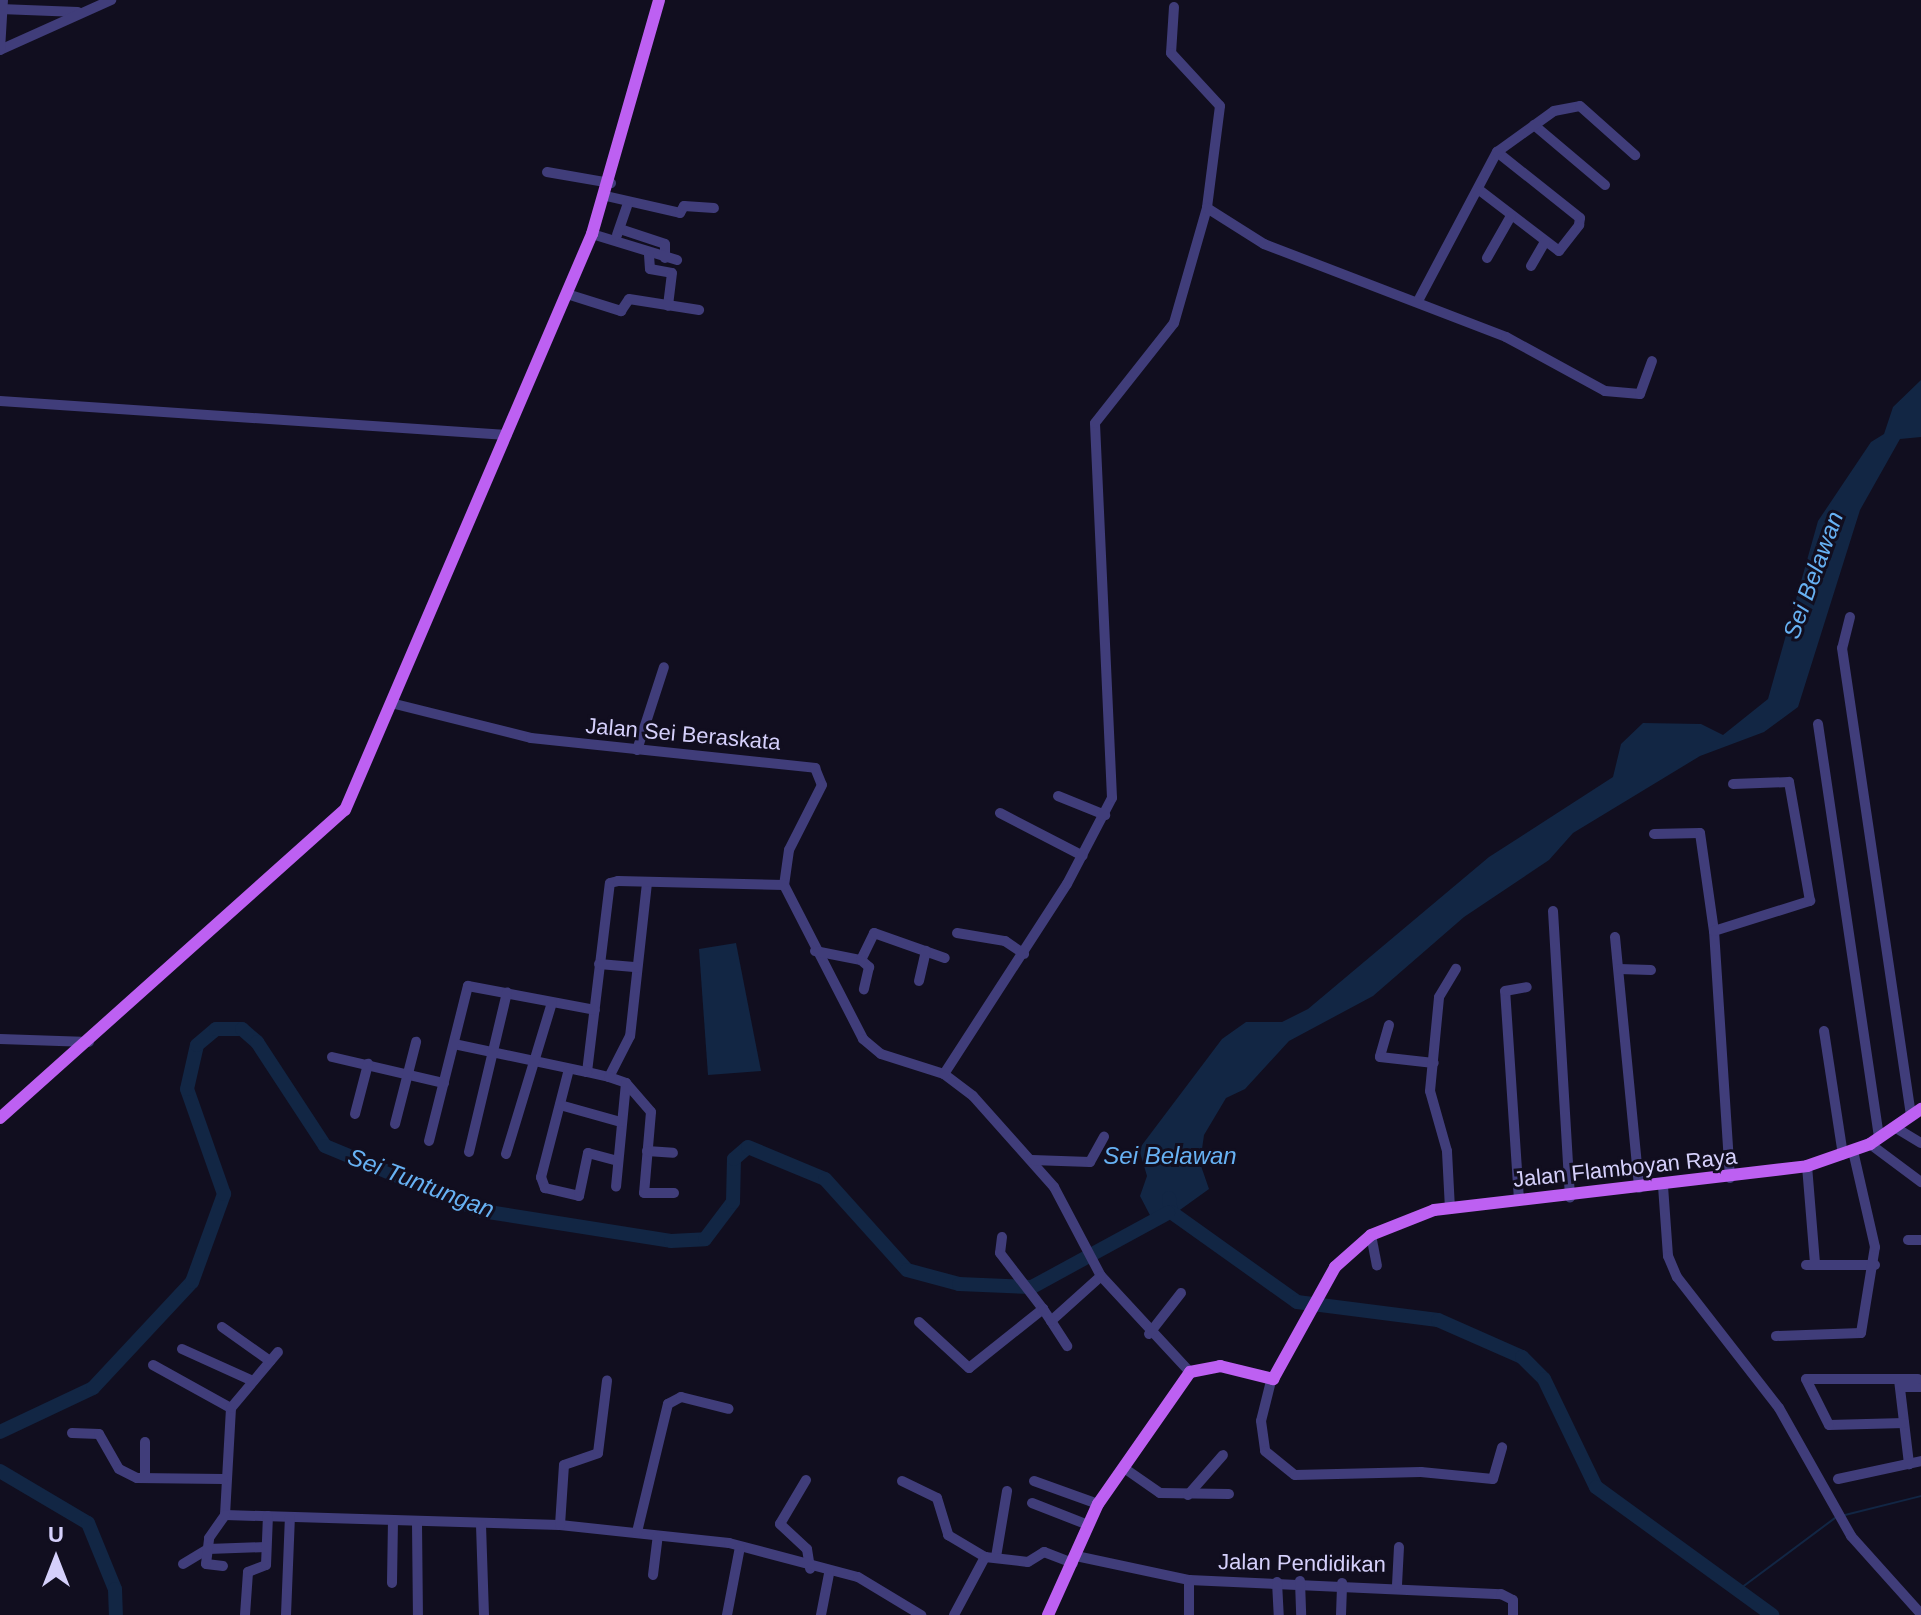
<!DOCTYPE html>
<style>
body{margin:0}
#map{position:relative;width:1921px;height:1615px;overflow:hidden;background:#110e1f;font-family:Helvetica,sans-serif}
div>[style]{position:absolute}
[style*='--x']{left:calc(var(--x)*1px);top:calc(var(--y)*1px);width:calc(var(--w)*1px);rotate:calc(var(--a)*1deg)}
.water>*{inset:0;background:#122644}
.stream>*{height:2px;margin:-1px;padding:0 1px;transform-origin:1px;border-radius:1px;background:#122644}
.river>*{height:14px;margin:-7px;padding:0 7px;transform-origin:7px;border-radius:7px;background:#122644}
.minor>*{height:10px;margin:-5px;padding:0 5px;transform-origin:5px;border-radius:5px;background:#403d7a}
.major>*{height:12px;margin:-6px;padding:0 6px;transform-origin:6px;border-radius:6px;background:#bd60f2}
span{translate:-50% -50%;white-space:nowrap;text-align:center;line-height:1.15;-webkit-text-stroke:6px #110e1f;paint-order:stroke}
.street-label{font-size:22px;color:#d5d0fb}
.water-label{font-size:24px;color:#67b1f3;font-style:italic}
.north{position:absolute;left:16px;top:1519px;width:80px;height:80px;-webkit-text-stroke:6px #110e1f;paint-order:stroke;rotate:0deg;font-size:22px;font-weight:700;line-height:32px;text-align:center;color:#d5d0fb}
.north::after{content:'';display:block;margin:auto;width:28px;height:36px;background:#d5d0fb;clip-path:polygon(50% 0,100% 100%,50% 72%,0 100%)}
</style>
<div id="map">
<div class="water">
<div style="clip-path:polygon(1921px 380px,1921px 437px,1900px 439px,1860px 510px,1798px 707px,1764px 732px,1700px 756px,1573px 833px,1549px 860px,1464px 917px,1373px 996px,1289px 1041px,1245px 1089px,1226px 1098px,1204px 1135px,1200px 1163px,1209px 1189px,1159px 1225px,1153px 1221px,1140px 1196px,1147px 1176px,1139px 1149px,1222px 1039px,1246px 1022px,1282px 1022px,1308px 1009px,1489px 857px,1613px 777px,1621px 744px,1643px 723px,1701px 724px,1723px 735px,1768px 699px,1818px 521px,1871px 442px,1884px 434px,1893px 407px)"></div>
<div style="clip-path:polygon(736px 943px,761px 1071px,708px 1075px,699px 949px)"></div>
</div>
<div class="stream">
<div style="--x:1845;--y:1515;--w:78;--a:-14"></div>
<div style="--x:1737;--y:1591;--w:122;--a:-36.7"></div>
</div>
<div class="river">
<div style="--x:1169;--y:1198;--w:14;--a:82"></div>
<div style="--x:1171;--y:1212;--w:155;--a:35.5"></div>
<div style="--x:1297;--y:1302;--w:142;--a:7.3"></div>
<div style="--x:1438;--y:1320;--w:92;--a:23.8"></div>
<div style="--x:1522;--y:1357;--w:31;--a:45"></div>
<div style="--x:1544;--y:1379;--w:120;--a:64.3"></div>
<div style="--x:1596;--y:1487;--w:218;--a:36"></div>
<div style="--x:0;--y:1432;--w:103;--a:-25.3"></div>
<div style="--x:93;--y:1388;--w:145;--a:-47"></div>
<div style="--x:192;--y:1282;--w:94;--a:-70"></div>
<div style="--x:224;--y:1194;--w:111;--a:-109.4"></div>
<div style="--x:187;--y:1089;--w:45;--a:-77.2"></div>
<div style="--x:197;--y:1045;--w:25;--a:-40"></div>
<div style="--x:216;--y:1029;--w:26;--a:0"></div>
<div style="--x:242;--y:1029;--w:20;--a:41"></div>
<div style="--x:257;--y:1042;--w:124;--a:56.8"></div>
<div style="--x:325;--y:1146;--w:170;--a:22.5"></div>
<div style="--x:482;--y:1211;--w:191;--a:9"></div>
<div style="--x:671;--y:1241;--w:34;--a:-3"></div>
<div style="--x:705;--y:1239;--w:46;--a:-52.9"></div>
<div style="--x:733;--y:1202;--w:43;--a:-88.7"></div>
<div style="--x:734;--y:1159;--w:18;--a:-41"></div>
<div style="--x:748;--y:1147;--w:83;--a:22.6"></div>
<div style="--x:825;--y:1179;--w:122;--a:48"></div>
<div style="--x:907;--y:1270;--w:54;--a:15.1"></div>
<div style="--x:959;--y:1284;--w:73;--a:2.4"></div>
<div style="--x:1032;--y:1287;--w:155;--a:-28.6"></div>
<div style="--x:0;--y:1471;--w:102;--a:30.6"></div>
<div style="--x:88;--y:1523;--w:71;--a:67.8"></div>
<div style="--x:115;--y:1589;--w:26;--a:88"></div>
</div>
<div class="minor">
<div style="--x:1174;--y:7;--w:46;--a:93.7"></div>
<div style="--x:1171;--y:53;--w:72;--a:47.2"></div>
<div style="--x:1220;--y:106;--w:103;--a:97.3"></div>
<div style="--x:0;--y:9;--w:78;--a:2.2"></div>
<div style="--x:0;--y:50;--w:122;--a:-24.2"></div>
<div style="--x:0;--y:50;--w:50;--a:-86.6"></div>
<div style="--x:1534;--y:125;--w:93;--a:40.2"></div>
<div style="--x:547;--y:172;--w:65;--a:9.8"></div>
<div style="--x:1478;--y:189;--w:102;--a:37.4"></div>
<div style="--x:1559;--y:251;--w:33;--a:-52"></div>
<div style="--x:1579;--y:225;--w:7;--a:-82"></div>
<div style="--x:1580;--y:218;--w:106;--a:-141.5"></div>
<div style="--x:606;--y:196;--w:76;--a:12.9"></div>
<div style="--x:680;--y:213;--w:8;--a:-60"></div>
<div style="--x:684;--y:206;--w:30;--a:4"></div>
<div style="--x:620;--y:229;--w:47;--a:18.4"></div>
<div style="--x:665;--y:244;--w:14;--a:90"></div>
<div style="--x:592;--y:234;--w:89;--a:17"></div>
<div style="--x:617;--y:235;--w:34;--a:-71"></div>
<div style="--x:649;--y:255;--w:14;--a:86"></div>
<div style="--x:650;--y:269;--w:22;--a:10"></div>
<div style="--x:672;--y:273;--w:33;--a:97"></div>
<div style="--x:1487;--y:258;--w:48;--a:-60.3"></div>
<div style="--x:1531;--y:266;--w:28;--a:-60"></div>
<div style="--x:567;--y:294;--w:57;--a:17.5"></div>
<div style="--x:621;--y:311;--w:14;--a:-56"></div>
<div style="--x:629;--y:299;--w:71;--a:8.9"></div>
<div style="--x:1418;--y:301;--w:169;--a:-62.1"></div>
<div style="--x:1497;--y:152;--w:70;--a:-35.7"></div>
<div style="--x:1554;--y:111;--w:26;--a:-11"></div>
<div style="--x:1580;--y:106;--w:74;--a:41.7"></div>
<div style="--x:0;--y:401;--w:508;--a:3.84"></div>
<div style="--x:1850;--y:617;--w:32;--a:104"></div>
<div style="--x:1842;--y:648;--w:472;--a:81.6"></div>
<div style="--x:391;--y:703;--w:144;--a:14"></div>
<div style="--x:531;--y:738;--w:286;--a:6"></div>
<div style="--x:815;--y:768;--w:18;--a:68"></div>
<div style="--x:822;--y:785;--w:73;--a:116.9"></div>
<div style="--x:789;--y:850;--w:35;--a:98"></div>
<div style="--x:784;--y:885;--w:173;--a:62.8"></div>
<div style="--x:863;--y:1039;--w:23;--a:40"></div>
<div style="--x:881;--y:1054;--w:66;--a:17.6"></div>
<div style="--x:944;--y:1074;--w:36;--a:37"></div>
<div style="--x:973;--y:1096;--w:122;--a:48.3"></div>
<div style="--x:1054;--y:1187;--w:101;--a:62.2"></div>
<div style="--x:1101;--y:1276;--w:131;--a:47.2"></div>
<div style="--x:1818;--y:724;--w:417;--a:81.6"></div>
<div style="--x:637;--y:750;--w:87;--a:-72"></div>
<div style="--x:1058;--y:796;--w:51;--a:22"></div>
<div style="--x:1000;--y:813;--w:93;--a:27.4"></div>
<div style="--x:1654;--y:834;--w:46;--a:-1.2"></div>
<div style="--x:1700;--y:833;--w:99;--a:81.9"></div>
<div style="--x:647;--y:883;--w:154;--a:96.3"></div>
<div style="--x:630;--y:1036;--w:46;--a:117.1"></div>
<div style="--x:609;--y:1077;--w:23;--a:-167"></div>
<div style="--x:587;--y:1072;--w:190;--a:-83.1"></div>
<div style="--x:610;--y:883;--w:8;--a:-14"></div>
<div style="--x:618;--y:881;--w:166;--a:1.4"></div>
<div style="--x:1553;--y:911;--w:287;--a:86.6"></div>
<div style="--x:957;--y:933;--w:49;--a:9.5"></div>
<div style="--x:1005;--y:941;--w:23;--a:34"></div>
<div style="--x:1615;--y:937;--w:252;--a:84.5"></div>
<div style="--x:815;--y:951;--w:47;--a:11.1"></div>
<div style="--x:861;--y:960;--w:30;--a:-64"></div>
<div style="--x:874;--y:933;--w:75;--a:19.4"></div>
<div style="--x:861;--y:960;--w:11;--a:41"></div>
<div style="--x:869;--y:967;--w:23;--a:103"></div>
<div style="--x:599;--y:964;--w:38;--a:5"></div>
<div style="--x:1619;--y:969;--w:32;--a:2"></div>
<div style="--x:919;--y:981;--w:31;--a:-77"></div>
<div style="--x:1389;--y:1025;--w:33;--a:106"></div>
<div style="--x:1380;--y:1057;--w:54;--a:6.3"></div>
<div style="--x:1824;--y:1031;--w:125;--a:81.3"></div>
<div style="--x:0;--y:1039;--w:89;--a:1.9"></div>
<div style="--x:454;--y:1044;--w:136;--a:11.9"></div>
<div style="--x:332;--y:1057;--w:115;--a:13.1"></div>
<div style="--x:569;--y:1069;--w:112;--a:104.5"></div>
<div style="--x:541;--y:1177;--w:12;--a:70"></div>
<div style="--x:545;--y:1188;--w:35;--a:13"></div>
<div style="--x:579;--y:1196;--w:44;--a:-78.2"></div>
<div style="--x:588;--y:1153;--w:30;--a:15"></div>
<div style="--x:944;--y:1074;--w:226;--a:-57.1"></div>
<div style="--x:1067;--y:884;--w:97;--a:-62.4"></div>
<div style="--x:1112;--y:798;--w:375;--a:-92.6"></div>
<div style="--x:1095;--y:423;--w:127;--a:-51.7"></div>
<div style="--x:1174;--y:323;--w:120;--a:-74"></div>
<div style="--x:1207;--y:208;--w:67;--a:32.3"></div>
<div style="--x:1264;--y:244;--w:259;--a:21"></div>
<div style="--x:1506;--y:337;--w:113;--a:28.6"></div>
<div style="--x:1605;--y:391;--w:35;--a:5"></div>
<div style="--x:1640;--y:394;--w:35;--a:-70"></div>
<div style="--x:609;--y:1077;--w:18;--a:19"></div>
<div style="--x:626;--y:1083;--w:104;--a:95.5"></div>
<div style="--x:626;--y:1083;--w:38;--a:49"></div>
<div style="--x:651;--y:1112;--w:81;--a:94.9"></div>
<div style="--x:644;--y:1193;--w:30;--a:0"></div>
<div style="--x:560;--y:1105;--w:63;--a:15.6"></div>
<div style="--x:355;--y:1114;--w:52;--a:-75.4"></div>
<div style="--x:395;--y:1124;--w:85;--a:-75.6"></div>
<div style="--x:1896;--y:1128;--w:29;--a:31"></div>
<div style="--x:429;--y:1141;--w:160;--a:-75.9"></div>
<div style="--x:468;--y:986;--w:129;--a:10.7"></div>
<div style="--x:1870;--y:1144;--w:64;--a:36.7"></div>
<div style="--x:647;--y:1151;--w:26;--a:4"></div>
<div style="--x:469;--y:1152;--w:164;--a:-76.6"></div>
<div style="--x:506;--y:1154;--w:158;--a:-73.1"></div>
<div style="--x:1032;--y:1160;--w:58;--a:2"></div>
<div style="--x:1090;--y:1162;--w:29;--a:-61"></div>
<div style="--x:1807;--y:1166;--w:98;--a:85.3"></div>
<div style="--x:1730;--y:1178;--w:248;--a:-93.7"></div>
<div style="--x:1714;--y:931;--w:101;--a:-17.4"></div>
<div style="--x:1810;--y:901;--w:121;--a:-100"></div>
<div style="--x:1789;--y:782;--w:56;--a:178"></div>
<div style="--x:1663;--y:1186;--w:70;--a:85.9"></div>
<div style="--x:1668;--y:1256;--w:23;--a:67"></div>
<div style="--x:1677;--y:1277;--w:166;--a:52.1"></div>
<div style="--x:1779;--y:1408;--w:147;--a:60.6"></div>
<div style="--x:1851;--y:1536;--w:105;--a:48.1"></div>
<div style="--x:1519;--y:1200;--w:209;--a:-93.8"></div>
<div style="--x:1505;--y:991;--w:22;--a:-10"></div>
<div style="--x:1450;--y:1209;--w:58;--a:-93"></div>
<div style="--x:1447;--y:1151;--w:62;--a:-105.8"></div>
<div style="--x:1430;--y:1091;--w:94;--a:-84.5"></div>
<div style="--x:1439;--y:997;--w:33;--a:-59"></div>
<div style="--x:1371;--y:1235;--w:31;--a:79"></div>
<div style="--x:1002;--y:1237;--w:16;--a:97"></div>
<div style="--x:1000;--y:1253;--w:71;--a:52.5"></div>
<div style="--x:1908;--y:1240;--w:13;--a:0"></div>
<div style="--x:1806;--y:1265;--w:69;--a:0"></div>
<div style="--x:1051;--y:1321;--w:30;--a:57"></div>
<div style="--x:919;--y:1322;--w:68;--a:42.6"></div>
<div style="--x:969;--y:1368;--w:95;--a:-38.6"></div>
<div style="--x:1043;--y:1309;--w:14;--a:56"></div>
<div style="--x:1051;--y:1321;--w:67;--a:-42"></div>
<div style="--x:222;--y:1327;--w:59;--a:35.3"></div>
<div style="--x:1149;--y:1334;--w:52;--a:-52"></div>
<div style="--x:1776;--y:1336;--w:85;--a:-2"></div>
<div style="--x:1861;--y:1333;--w:87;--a:-80.8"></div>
<div style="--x:1875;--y:1247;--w:98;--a:-102.9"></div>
<div style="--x:182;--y:1349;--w:78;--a:24.3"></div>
<div style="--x:153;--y:1365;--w:89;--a:28.9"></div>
<div style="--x:231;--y:1408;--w:107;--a:93.2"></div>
<div style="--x:1899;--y:1380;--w:85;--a:83.2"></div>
<div style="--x:1271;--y:1381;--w:41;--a:104"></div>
<div style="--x:1261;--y:1421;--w:30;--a:82"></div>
<div style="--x:1265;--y:1451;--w:38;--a:39"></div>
<div style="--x:1295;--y:1475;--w:126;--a:-1.4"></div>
<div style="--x:1421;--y:1472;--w:72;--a:5.6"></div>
<div style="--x:1493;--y:1479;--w:33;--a:-74"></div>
<div style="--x:1900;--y:1387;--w:21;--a:0"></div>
<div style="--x:231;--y:1408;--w:73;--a:-50"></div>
<div style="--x:1904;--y:1423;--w:75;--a:178.5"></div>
<div style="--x:1829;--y:1425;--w:51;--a:-116.6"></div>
<div style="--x:1806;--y:1379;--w:112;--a:0"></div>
<div style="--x:72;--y:1433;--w:27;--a:2"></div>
<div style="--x:99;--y:1434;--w:40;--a:60.3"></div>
<div style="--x:119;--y:1469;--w:20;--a:27"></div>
<div style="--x:137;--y:1478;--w:86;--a:0.7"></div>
<div style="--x:145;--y:1442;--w:36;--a:90"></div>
<div style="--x:1124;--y:1468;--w:44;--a:34.8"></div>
<div style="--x:1160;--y:1493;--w:69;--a:0.8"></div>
<div style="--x:1838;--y:1479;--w:85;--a:-12.2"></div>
<div style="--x:806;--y:1480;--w:51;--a:120.6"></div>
<div style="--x:780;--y:1524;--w:37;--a:43"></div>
<div style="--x:807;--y:1549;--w:20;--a:81"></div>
<div style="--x:902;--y:1481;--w:39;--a:26"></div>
<div style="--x:937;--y:1498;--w:39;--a:73"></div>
<div style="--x:948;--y:1535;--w:43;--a:30.7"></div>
<div style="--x:1034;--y:1481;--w:68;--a:19.8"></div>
<div style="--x:1188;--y:1495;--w:53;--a:-48.8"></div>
<div style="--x:1032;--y:1503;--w:60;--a:21.4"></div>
<div style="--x:225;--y:1515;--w:335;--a:1.7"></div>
<div style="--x:560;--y:1525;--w:170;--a:6.1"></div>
<div style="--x:729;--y:1543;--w:133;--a:14.8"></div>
<div style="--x:858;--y:1577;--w:74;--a:31.1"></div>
<div style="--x:417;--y:1524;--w:91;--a:89.4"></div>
<div style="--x:481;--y:1525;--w:90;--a:88.1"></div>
<div style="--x:560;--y:1525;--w:60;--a:-86.2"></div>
<div style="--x:564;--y:1465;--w:36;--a:-19"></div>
<div style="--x:598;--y:1453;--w:73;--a:-82.9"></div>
<div style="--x:637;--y:1532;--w:132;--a:-76.4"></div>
<div style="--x:668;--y:1404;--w:15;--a:-28"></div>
<div style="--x:681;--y:1397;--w:49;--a:14"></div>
<div style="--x:1076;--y:1556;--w:116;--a:12"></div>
<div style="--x:1189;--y:1580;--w:312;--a:2.6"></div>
<div style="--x:1501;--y:1594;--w:13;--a:27"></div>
<div style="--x:1513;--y:1600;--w:15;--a:90"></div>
<div style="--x:996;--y:1557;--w:67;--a:-80.5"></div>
<div style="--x:183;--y:1564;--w:29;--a:-31"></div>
<div style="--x:208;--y:1549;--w:58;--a:-2"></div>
<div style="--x:223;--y:1566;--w:17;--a:-173"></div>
<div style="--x:206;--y:1564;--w:26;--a:-83"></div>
<div style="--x:209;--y:1538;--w:28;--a:-55"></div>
<div style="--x:653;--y:1575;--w:39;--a:-83"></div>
<div style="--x:1300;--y:1581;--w:34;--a:88"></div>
<div style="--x:1277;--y:1582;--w:33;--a:87"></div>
<div style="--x:392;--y:1583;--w:61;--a:-89.1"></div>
<div style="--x:1397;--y:1585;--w:38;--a:-87"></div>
<div style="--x:245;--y:1615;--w:43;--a:-86"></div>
<div style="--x:248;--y:1572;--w:19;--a:-21"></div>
<div style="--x:266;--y:1565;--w:49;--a:-87.7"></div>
<div style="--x:286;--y:1615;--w:98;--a:-87.7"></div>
<div style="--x:727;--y:1615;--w:69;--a:-79.2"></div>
<div style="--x:821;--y:1615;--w:42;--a:-79"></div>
<div style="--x:954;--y:1615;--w:66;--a:-61.9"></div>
<div style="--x:985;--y:1557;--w:43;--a:6.6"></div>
<div style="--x:1028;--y:1562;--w:19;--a:-32"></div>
<div style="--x:1044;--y:1552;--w:31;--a:21"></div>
<div style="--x:1189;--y:1615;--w:35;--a:-90"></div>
<div style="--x:1341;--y:1615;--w:32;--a:-88"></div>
</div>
<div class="major">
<div style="--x:0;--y:1118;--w:462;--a:-41.8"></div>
<div style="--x:345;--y:810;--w:627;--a:-66.79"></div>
<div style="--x:592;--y:234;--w:243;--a:-74"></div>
<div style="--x:1048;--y:1615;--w:122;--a:-65.8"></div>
<div style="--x:1098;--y:1504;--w:161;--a:-55.1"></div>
<div style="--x:1190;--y:1372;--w:31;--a:-11"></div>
<div style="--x:1220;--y:1366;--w:55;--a:13.8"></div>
<div style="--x:1273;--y:1379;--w:128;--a:-61"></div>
<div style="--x:1335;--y:1267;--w:48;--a:-41.6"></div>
<div style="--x:1371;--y:1235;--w:68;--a:-21.6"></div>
<div style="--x:1434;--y:1210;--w:376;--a:-6.7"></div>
<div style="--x:1807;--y:1166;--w:67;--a:-19.2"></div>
<div style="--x:1870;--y:1144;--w:62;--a:-34.5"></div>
</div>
<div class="street-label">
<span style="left:683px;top:734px;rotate:5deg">Jalan Sei Beraskata</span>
<span style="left:1625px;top:1168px;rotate:-6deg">Jalan Flamboyan Raya</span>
<span style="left:1302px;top:1563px;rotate:1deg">Jalan Pendidikan</span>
</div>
<div class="water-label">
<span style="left:1813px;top:575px;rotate:-70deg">Sei Belawan</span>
<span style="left:1170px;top:1156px">Sei Belawan</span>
<span style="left:421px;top:1183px;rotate:21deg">Sei Tuntungan</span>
</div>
<div class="north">U</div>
</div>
